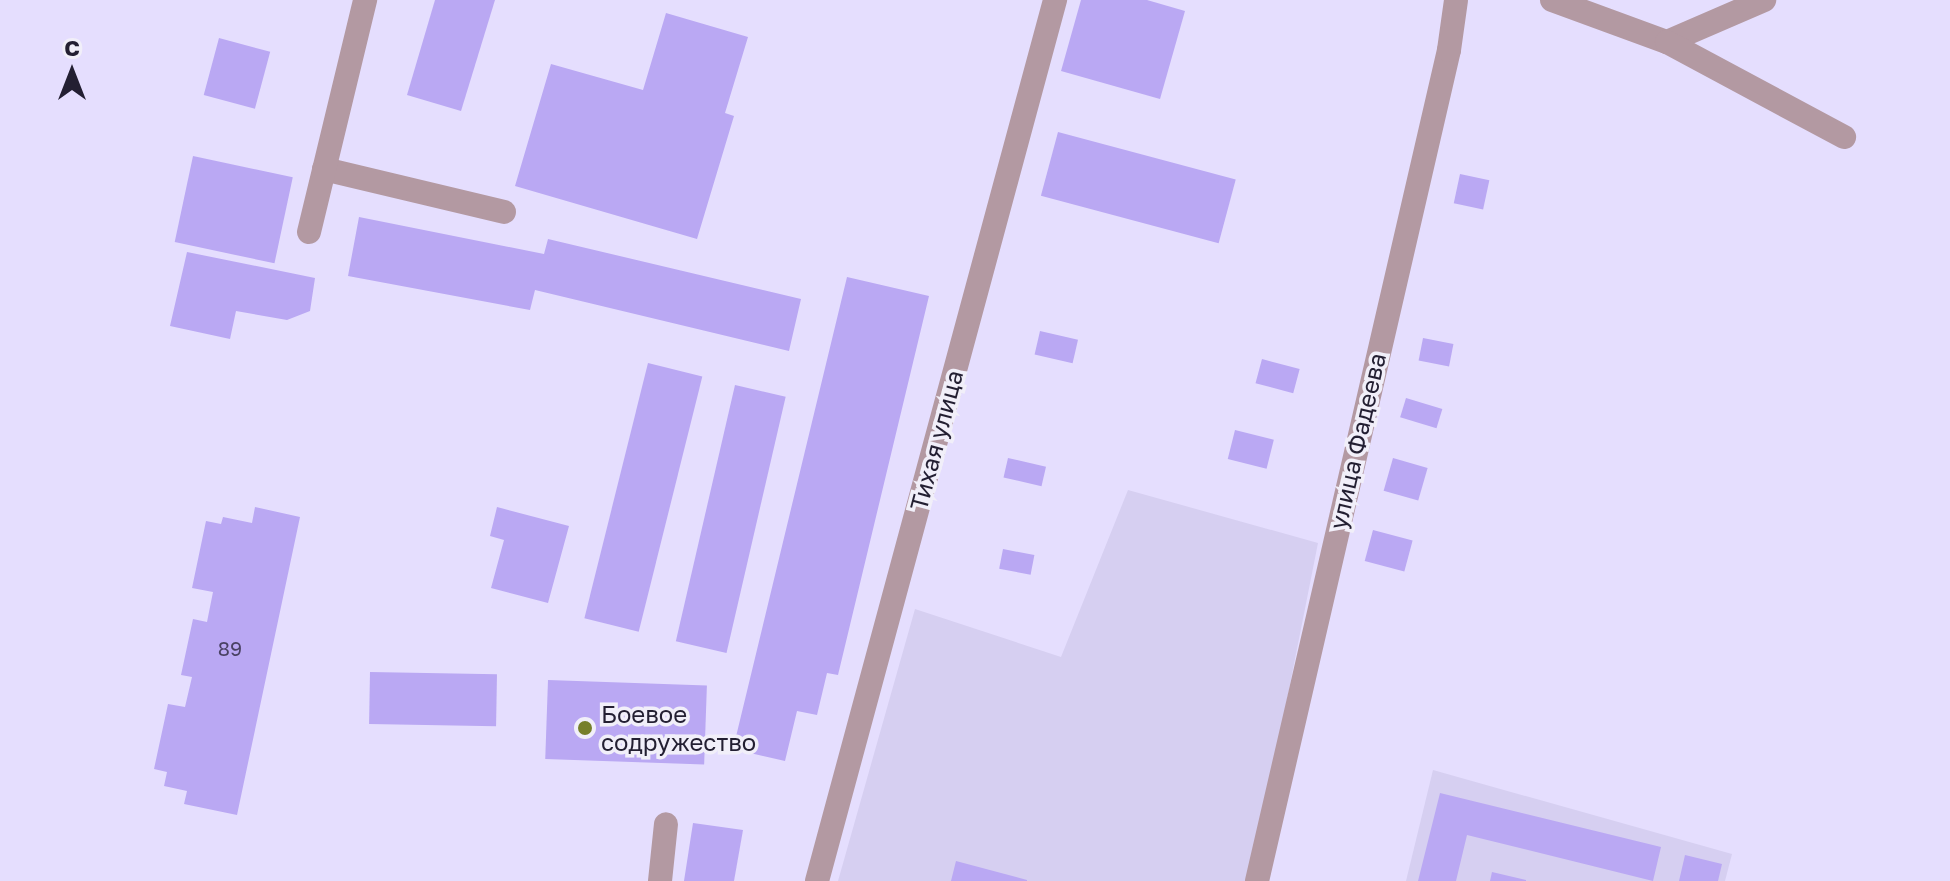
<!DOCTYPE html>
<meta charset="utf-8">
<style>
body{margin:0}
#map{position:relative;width:1950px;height:881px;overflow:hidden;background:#e5defe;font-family:"Golos Text",sans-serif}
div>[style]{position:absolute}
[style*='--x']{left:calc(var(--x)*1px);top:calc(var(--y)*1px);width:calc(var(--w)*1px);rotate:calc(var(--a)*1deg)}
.built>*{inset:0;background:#d6cff1}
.building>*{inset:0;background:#baa8f3;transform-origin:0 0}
.minor>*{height:24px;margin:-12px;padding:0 12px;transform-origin:12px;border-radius:12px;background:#b399a2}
.dots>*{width:22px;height:22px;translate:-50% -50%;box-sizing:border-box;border:4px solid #f1eff9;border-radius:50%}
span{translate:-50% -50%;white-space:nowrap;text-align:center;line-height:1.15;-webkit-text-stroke:7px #f1eff9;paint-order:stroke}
.number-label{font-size:20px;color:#494162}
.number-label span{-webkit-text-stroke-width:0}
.street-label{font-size:24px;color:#231f32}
.poi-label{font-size:24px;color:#231f32}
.left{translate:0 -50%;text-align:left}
.north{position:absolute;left:32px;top:32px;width:80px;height:80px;-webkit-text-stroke:6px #f1eff9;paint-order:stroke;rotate:0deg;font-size:22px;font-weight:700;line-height:32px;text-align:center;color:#231f32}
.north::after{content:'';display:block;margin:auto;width:28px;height:36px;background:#231f32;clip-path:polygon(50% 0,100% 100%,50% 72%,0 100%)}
</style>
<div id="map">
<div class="built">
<div style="clip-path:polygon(1128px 490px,1318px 543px,1251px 881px,838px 881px,915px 609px,1061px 657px)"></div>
<div style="clip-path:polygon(1433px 770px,1732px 854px,1725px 881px,1406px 881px)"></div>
</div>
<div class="building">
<div style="clip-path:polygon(435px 0,495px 0,461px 111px,407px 95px)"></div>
<div style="clip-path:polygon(1081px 0,1147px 0,1185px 11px,1160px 99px,1061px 71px)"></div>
<div style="clip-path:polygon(666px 13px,748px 37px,725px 113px,734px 116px,697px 239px,515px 186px,551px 64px,643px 90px)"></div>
<div style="left:219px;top:38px;width:53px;height:59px;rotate:15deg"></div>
<div style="left:1058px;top:132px;width:184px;height:66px;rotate:15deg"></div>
<div style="left:193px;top:156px;width:102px;height:88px;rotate:12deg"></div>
<div style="left:1460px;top:174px;width:30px;height:30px;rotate:12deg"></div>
<div style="clip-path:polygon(359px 217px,544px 254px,548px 239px,801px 299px,789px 351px,535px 290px,530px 310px,348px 276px)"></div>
<div style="clip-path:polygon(187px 252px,315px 278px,310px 311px,287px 320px,236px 311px,230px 339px,170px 326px)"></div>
<div style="clip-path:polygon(847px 277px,929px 296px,838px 675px,827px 673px,817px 715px,797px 711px,785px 761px,733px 749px)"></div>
<div style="left:1040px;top:331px;width:39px;height:24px;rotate:13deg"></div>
<div style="left:1423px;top:338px;width:31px;height:23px;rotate:11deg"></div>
<div style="left:1262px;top:359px;width:39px;height:25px;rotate:15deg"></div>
<div style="left:648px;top:363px;width:56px;height:263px;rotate:14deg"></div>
<div style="left:735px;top:385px;width:52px;height:263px;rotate:13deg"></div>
<div style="left:1406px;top:398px;width:38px;height:20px;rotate:17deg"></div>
<div style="left:1235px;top:430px;width:40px;height:30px;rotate:14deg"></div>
<div style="left:1008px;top:458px;width:39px;height:20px;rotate:13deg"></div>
<div style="left:1393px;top:458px;width:36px;height:34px;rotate:16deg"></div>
<div style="clip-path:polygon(255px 507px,300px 517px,237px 815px,184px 804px,187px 791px,164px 786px,167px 772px,154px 769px,168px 704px,185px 707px,192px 677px,181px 675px,193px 619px,207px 622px,213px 592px,192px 588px,206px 521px,221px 524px,223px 517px,252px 523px)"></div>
<div style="clip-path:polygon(497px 507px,569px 526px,548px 603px,491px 588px,504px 540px,490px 536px)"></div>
<div style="left:1373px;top:530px;width:41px;height:32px;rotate:15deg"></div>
<div style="left:1003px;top:549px;width:32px;height:20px;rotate:11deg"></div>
<div style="left:370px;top:672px;width:127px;height:52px;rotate:1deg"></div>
<div style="left:548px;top:680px;width:159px;height:79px;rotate:2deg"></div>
<div style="clip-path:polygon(1440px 793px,1661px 847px,1653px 881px,1467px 835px,1456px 881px,1418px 881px)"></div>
<div style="clip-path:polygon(693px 823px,743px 830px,734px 881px,684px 881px)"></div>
<div style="clip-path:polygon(1685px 855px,1722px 864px,1718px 881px,1679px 881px)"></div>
<div style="clip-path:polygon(956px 861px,1027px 880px,1027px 881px,951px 881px)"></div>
<div style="clip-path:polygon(1492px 872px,1526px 880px,1526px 881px,1490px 881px)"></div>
</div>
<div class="minor">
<div style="--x:1552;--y:0;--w:122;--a:20.1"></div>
<div style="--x:1667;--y:42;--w:106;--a:-23.4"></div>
<div style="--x:1667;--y:42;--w:201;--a:28.2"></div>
<div style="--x:324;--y:169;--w:185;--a:13.4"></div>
<div style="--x:309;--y:232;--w:239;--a:-76.4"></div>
<div style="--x:660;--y:881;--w:57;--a:-84"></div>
<div style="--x:817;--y:881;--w:913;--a:-74.88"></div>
<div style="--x:1257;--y:881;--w:853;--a:-76.99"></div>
<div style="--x:1449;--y:50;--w:50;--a:-82"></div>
</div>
<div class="dots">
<div style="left:585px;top:728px;background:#767f2a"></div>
</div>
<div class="number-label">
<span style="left:230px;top:648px">89</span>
</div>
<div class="street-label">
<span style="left:936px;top:440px;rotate:-75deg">Тихая улица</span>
<span style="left:1357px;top:441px;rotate:-77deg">улица Фадеева</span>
</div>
<div class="poi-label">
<span class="left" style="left:601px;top:728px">Боевое<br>содружество</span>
</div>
<div class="north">С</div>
</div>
